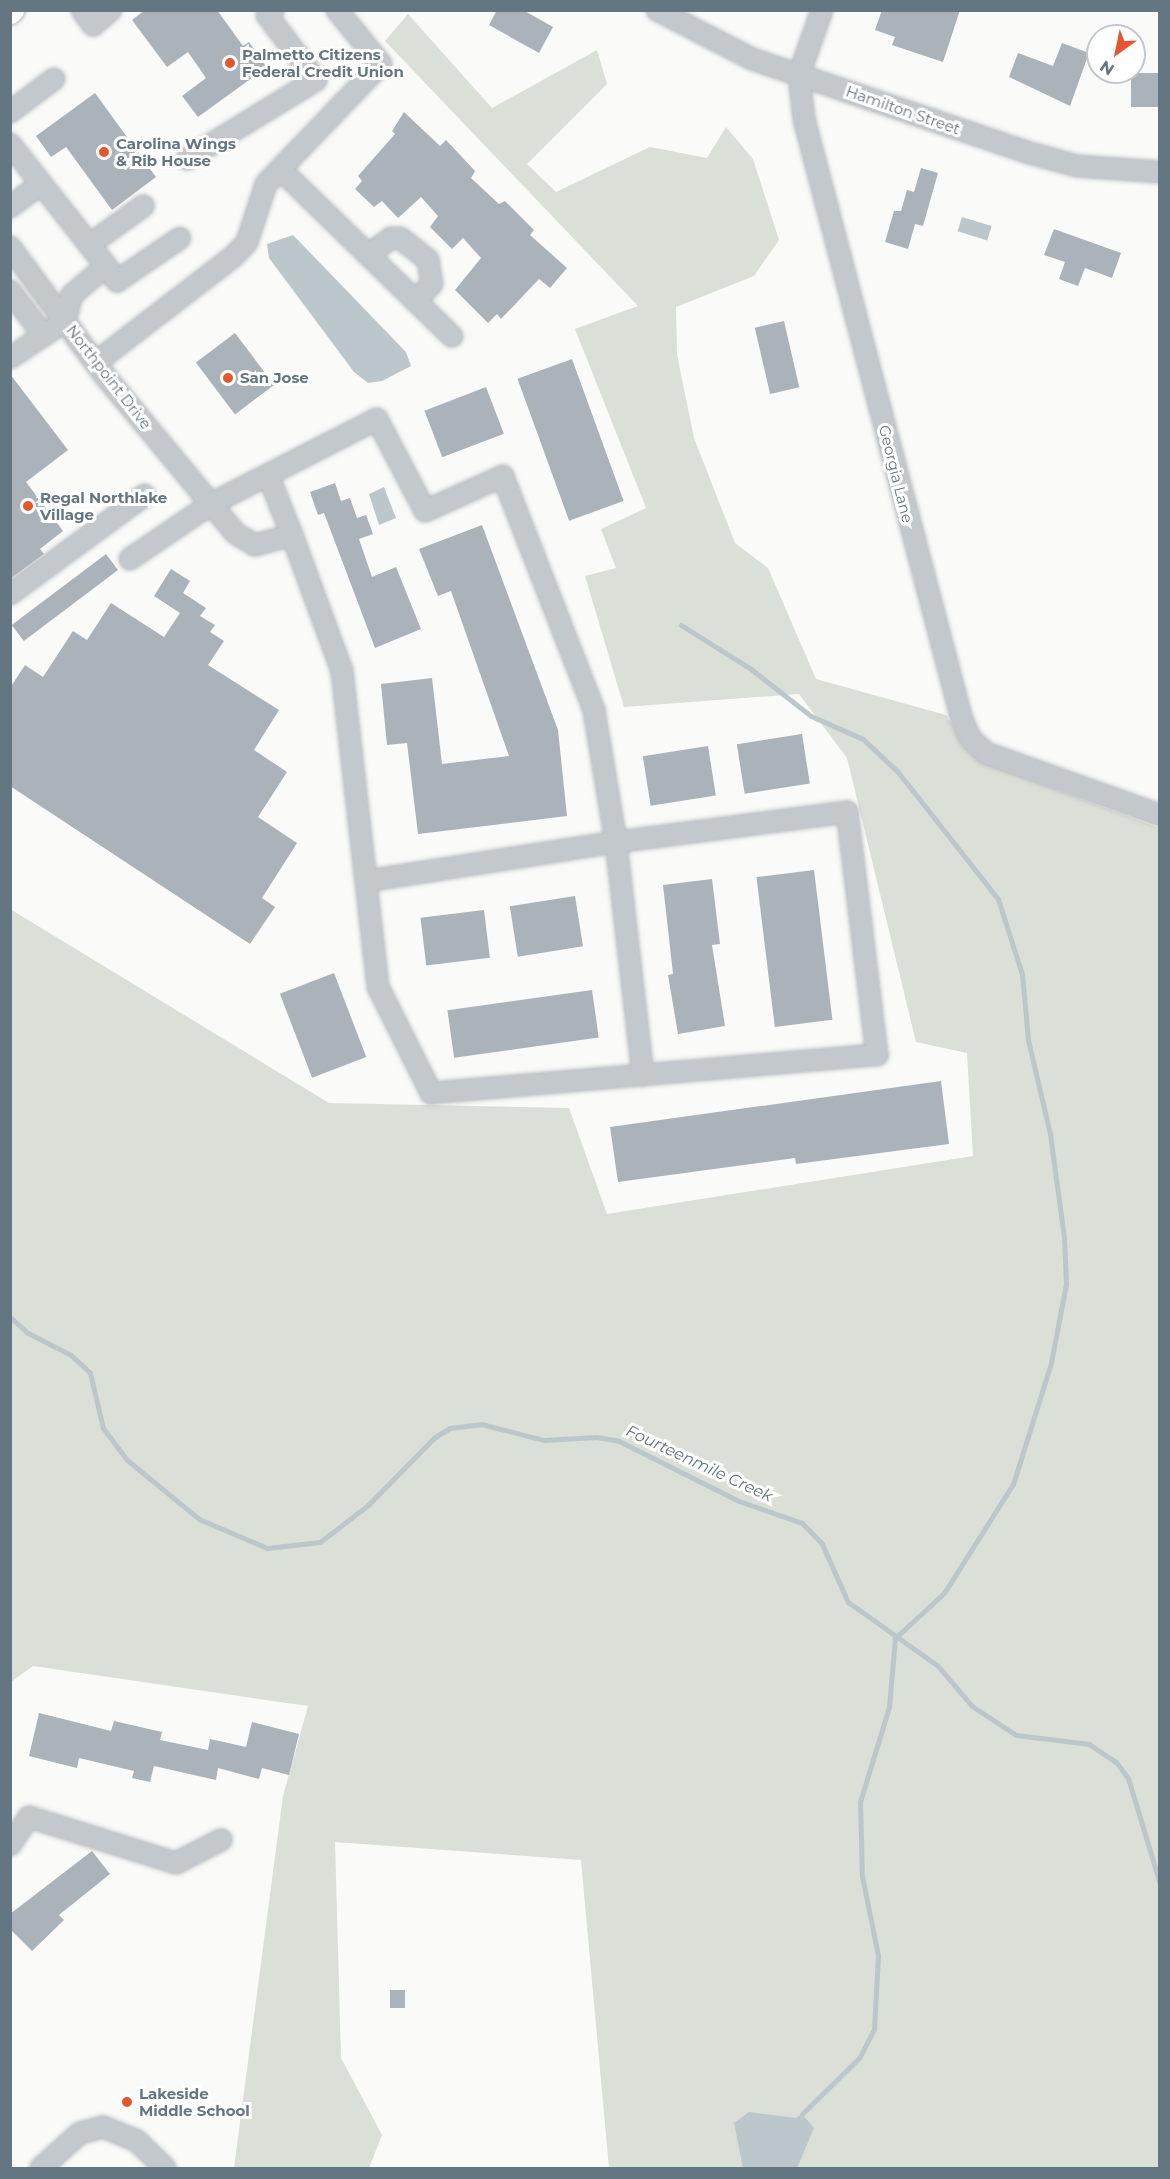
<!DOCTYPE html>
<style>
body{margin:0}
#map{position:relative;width:1170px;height:2179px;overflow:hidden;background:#fafaf8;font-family:Montserrat,sans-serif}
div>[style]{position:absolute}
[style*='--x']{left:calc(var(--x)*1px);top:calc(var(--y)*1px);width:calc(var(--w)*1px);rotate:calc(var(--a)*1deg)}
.green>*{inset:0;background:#dadfd7}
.water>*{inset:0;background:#bbc7cb;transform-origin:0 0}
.stream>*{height:5px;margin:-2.5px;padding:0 2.5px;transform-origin:2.5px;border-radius:2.5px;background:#bbc7cb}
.building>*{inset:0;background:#aab3b9;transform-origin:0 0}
.roads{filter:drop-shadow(0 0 2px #b5babe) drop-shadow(0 0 2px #b5babe)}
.minor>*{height:20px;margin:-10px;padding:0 10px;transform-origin:10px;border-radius:10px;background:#c3c8cc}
.major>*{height:24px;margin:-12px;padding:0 12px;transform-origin:12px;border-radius:12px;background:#fff}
.dots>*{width:16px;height:16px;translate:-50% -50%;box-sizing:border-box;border:3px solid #fff;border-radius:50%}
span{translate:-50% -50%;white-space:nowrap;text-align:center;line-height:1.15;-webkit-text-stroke:6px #fff;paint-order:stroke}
.poi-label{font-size:15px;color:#657683;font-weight:700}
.left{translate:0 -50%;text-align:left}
.street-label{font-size:15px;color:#657683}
.water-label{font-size:16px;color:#60757c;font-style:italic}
.frame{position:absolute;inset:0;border:12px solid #657683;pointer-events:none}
.north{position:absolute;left:1086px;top:24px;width:60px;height:60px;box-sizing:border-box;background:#fff;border:2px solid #c1c8cd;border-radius:50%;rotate:213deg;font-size:16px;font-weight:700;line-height:24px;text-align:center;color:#657683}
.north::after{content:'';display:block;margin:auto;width:21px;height:27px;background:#e4572e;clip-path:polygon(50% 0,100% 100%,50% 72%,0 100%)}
</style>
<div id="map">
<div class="green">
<div style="clip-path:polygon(408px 14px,492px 108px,597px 50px,607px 84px,527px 164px,556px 192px,650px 147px,707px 158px,726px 127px,753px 159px,779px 240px,754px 276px,676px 307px,677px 355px,694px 438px,735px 543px,768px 568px,816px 679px,946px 715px,969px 752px,990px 765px,1159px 828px,1159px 2168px,609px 2168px,581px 1860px,335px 1842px,341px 2058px,382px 2135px,369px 2168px,234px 2168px,283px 1796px,308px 1706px,33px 1666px,11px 1682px,10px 909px,329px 1103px,569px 1108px,607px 1214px,973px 1156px,967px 1053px,916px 1042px,847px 758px,799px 694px,624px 707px,585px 576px,616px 568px,601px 529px,646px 508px,575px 329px,638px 306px,385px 41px)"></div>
</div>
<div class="water">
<div style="left:962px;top:217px;width:31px;height:15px;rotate:17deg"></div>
<div style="clip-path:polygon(293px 235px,406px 352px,411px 366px,382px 381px,368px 383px,354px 372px,269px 258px,267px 244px)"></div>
<div style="clip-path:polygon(384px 487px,396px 518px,379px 525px,369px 494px)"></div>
<div style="clip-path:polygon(749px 2112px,796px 2118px,802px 2114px,814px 2128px,797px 2168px,743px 2168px,734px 2123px)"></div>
</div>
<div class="stream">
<div style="--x:681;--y:625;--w:83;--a:32.2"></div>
<div style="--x:751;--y:669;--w:76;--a:38.1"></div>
<div style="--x:811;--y:716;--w:57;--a:23.9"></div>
<div style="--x:863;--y:739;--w:48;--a:43.3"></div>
<div style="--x:898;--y:772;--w:162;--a:51.8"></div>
<div style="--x:998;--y:899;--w:79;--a:72.3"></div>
<div style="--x:1022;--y:974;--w:66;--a:84.8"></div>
<div style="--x:1028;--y:1040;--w:97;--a:76.8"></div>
<div style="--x:1050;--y:1134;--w:105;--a:82.3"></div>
<div style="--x:1064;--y:1238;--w:46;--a:87.5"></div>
<div style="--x:1066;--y:1284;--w:80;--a:100.8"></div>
<div style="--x:1051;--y:1363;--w:127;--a:107.4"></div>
<div style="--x:1013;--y:1484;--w:129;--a:122.3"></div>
<div style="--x:944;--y:1593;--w:67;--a:137.4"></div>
<div style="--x:895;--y:1638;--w:69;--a:95"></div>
<div style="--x:889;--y:1707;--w:99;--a:107"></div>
<div style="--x:860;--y:1802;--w:74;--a:88.5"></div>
<div style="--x:862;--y:1876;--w:81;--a:78.6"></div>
<div style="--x:878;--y:1955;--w:74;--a:93.1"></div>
<div style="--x:874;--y:2029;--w:31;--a:117"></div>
<div style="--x:860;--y:2057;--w:81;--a:135.5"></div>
<div style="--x:10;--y:1317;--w:24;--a:42"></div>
<div style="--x:28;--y:1333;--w:48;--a:27.1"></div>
<div style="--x:71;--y:1355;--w:26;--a:43"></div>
<div style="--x:90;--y:1373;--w:57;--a:76.7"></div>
<div style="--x:103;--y:1428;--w:40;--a:53"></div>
<div style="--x:127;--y:1460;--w:93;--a:39.3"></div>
<div style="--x:199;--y:1519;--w:74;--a:23.1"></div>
<div style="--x:267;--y:1548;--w:53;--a:-6.5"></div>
<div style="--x:320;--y:1542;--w:61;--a:-37.6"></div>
<div style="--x:368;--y:1505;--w:95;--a:-45.4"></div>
<div style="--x:435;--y:1437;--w:17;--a:-31"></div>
<div style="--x:450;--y:1428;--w:31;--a:-7"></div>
<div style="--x:481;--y:1424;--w:65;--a:14.3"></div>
<div style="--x:544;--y:1440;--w:53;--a:-3.2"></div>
<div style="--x:597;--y:1437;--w:22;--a:10"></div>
<div style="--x:619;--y:1441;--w:134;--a:26.6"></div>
<div style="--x:739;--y:1501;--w:67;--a:19.2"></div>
<div style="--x:802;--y:1523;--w:29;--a:46"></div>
<div style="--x:822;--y:1544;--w:64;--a:65.9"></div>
<div style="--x:848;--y:1602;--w:110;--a:35.4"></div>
<div style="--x:938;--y:1666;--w:52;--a:49.6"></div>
<div style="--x:972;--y:1706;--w:53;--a:33.4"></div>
<div style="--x:1016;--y:1735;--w:74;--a:7"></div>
<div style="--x:1089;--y:1744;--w:32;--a:34"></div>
<div style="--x:1116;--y:1762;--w:20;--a:53"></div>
<div style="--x:1128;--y:1778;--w:111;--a:73.2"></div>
</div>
<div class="building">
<div style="clip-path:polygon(145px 10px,217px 10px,243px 46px,249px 42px,267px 67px,198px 117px,182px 96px,206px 78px,188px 52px,167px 67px,132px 20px)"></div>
<div style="clip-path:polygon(497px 10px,523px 10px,553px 27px,539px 53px,489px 25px)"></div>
<div style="clip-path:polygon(882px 10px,960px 10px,943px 62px,892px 45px,895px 37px,875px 30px)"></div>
<div style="clip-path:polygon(1062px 43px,1089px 53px,1070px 106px,1009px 77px,1018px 53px,1053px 66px)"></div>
<div style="left:1160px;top:73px;width:34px;height:29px;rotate:90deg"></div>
<div style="clip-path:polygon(95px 93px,156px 177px,112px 210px,66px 147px,51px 157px,36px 136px)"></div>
<div style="clip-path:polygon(404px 112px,440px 146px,446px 140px,475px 171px,471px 178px,499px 204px,505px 201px,534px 230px,530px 235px,567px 268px,550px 288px,539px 279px,501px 319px,497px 314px,488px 323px,455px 290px,481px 258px,463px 238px,452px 249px,430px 227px,438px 216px,421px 197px,398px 218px,382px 201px,374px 207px,355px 189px,362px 181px,358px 176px,395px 134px,392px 131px)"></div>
<div style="clip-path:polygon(921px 168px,938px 173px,923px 226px,915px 224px,908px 249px,885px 242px,894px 211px,901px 211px,907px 190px,914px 192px)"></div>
<div style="clip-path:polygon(1054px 229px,1121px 253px,1112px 278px,1085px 268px,1078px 286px,1059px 279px,1065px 262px,1044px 255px)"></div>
<div style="left:784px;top:321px;width:68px;height:30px;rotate:77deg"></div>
<div style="left:235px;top:333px;width:65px;height:49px;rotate:53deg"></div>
<div style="left:572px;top:359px;width:151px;height:58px;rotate:70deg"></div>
<div style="clip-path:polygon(10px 374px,68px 450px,26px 482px,63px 531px,40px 549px,44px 554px,10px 579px)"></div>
<div style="left:486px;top:387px;width:50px;height:66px;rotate:69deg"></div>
<div style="clip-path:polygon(335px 483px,341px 501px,350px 498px,357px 518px,366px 515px,373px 534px,359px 539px,372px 577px,396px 567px,421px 629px,375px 648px,324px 513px,318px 515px,310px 492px)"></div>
<div style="clip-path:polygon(482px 525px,558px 730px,567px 816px,418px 834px,407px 743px,387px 745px,381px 684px,432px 678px,442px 764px,509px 756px,451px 591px,438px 596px,419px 549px)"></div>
<div style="left:106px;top:554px;width:20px;height:118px;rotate:53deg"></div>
<div style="clip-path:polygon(171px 569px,190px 581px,183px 593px,206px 608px,200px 616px,215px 625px,210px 632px,224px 641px,208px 665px,279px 710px,254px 750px,287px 772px,258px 817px,297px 843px,262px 898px,275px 907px,250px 944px,10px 786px,10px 688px,25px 665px,43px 677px,73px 631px,87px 640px,111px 603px,164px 637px,180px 613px,154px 596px)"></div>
<div style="left:802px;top:734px;width:50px;height:66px;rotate:81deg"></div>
<div style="left:708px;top:746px;width:50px;height:66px;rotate:81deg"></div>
<div style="left:814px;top:870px;width:151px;height:58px;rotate:83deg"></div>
<div style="clip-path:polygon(712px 879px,720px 944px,712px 945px,725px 1026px,678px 1034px,668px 975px,673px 974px,663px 885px)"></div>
<div style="left:575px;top:896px;width:51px;height:66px;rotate:81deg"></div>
<div style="left:484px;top:910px;width:48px;height:64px;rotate:83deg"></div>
<div style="left:334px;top:973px;width:90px;height:58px;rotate:69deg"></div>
<div style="left:592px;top:990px;width:48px;height:146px;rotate:82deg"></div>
<div style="clip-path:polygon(941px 1081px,949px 1144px,796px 1164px,795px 1158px,618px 1182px,610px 1127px)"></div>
<div style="clip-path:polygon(39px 1713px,111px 1731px,114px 1721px,162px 1732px,160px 1740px,208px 1750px,210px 1739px,246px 1747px,252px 1722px,299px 1734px,289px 1775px,262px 1768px,259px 1779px,218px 1768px,216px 1780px,154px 1766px,150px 1782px,132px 1778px,134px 1771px,79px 1758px,77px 1768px,29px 1756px)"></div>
<div style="clip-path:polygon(92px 1851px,110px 1874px,59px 1915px,64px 1920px,32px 1951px,10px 1929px,10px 1914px)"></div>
<div style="left:390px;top:1990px;width:15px;height:18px"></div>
</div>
<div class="roads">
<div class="minor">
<div style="--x:82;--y:10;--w:19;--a:54"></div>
<div style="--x:93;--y:25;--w:23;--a:-40"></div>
<div style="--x:657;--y:10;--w:107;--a:27.3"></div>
<div style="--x:752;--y:59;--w:293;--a:18.7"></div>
<div style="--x:1030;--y:153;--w:49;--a:15.5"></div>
<div style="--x:1077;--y:166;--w:83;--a:4.1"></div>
<div style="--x:822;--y:10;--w:69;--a:109.5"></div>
<div style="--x:799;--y:75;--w:44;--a:83.5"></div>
<div style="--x:804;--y:119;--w:621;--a:75.27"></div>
<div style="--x:962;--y:720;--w:21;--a:65"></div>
<div style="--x:971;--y:739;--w:21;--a:43"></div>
<div style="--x:986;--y:753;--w:185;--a:19.6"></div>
<div style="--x:10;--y:112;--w:55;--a:-36.9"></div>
<div style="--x:10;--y:144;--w:155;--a:51.8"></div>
<div style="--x:106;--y:266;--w:45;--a:139.5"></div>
<div style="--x:72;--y:295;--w:27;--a:105"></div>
<div style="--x:65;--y:321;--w:66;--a:146.1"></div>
<div style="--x:187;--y:159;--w:151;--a:-31.5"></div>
<div style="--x:316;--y:80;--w:81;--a:-127"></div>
<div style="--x:267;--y:15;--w:8;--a:-40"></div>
<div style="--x:280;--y:169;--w:240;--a:44.2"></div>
<div style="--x:10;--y:207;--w:39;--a:-37"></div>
<div style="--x:89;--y:245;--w:67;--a:-35.8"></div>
<div style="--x:10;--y:247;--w:160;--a:53.6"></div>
<div style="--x:105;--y:376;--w:166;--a:50.4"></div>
<div style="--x:211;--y:504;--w:38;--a:50"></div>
<div style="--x:235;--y:533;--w:23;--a:31"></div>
<div style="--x:255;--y:545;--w:38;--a:-15"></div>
<div style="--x:292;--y:535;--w:145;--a:69.8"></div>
<div style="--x:342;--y:671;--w:318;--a:83.5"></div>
<div style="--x:378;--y:987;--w:119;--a:63.4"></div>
<div style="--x:431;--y:1093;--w:448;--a:-4.9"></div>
<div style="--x:877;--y:1055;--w:245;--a:-97"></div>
<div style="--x:847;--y:812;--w:233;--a:172.6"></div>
<div style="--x:616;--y:842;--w:134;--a:-99.5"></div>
<div style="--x:594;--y:710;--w:251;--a:-111.3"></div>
<div style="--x:503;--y:476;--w:85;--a:155.8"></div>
<div style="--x:425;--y:511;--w:104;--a:-117.6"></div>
<div style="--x:377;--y:419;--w:186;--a:152.9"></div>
<div style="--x:211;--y:504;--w:98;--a:145.8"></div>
<div style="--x:368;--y:255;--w:29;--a:-36"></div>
<div style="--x:391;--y:238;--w:9;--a:0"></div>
<div style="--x:400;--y:238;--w:36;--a:38"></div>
<div style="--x:428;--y:260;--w:24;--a:81"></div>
<div style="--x:432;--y:284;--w:24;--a:135"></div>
<div style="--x:106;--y:266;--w:19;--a:54"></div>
<div style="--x:117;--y:281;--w:76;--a:-34.3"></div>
<div style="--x:10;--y:291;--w:56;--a:52.9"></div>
<div style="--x:95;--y:363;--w:175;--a:-37.6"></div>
<div style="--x:234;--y:256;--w:19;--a:-47"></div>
<div style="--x:247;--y:242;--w:61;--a:-71.9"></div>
<div style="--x:266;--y:184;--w:166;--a:-46.2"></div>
<div style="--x:381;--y:64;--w:70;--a:-129.2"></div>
<div style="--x:268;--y:475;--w:65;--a:68.2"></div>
<div style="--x:10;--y:594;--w:167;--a:-36.3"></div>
<div style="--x:366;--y:881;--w:253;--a:-8.9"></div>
<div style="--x:616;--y:842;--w:235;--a:83.4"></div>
<div style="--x:10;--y:1845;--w:34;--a:-56"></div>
<div style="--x:29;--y:1817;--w:154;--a:17.4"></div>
<div style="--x:176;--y:1863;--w:51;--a:-27.1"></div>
<div style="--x:41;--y:2168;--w:52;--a:-41.9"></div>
<div style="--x:80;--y:2133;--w:24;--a:-15"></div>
<div style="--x:103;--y:2127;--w:37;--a:22"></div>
<div style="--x:137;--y:2141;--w:39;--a:44"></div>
</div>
<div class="major">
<div style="--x:10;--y:12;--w:3;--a:-45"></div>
</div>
</div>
<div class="dots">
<div style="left:230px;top:63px;background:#e4572e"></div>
<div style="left:104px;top:152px;background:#e4572e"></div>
<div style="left:228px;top:378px;background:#e4572e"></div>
<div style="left:28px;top:506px;background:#e4572e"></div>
<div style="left:127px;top:2102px;background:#e4572e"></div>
</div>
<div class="poi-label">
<span class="left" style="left:242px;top:63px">Palmetto Citizens<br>Federal Credit Union</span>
<span class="left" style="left:116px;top:152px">Carolina Wings<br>&amp; Rib House</span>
<span class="left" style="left:240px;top:378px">San Jose</span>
<span class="left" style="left:40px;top:506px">Regal Northlake<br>Village</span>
<span class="left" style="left:139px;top:2102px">Lakeside<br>Middle School</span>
</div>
<div class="street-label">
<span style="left:903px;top:110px;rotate:19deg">Hamilton Street</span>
<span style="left:109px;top:377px;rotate:52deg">Northpoint Drive</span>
<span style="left:896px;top:474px;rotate:76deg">Georgia Lane</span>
</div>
<div class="water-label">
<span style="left:699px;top:1464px;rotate:25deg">Fourteenmile Creek</span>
</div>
<div class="frame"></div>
<div class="north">N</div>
</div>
